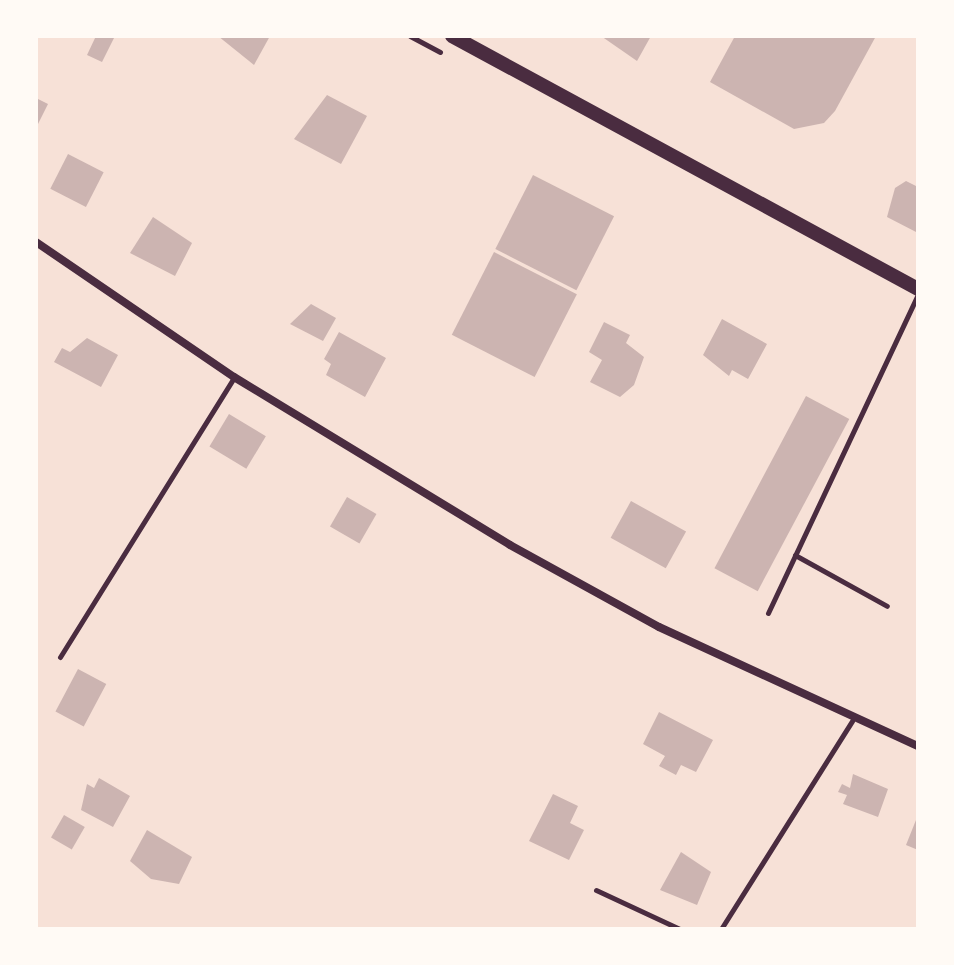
<!DOCTYPE html>
<style>
body{margin:0}
#map{position:relative;width:954px;height:965px;overflow:hidden;background:#f7e1d7;font-family:"Golos Text",sans-serif}
div>[style]{position:absolute}
[style*='--x']{left:calc(var(--x)*1px);top:calc(var(--y)*1px);width:calc(var(--w)*1px);rotate:calc(var(--a)*1deg)}
.building>*{inset:0;background:#ccb4b1;transform-origin:0 0}
.path>*{height:5px;margin:-2.5px;padding:0 2.5px;transform-origin:2.5px;border-radius:2.5px;background:#4a2c40}
.service>*{height:5px;margin:-2.5px;padding:0 2.5px;transform-origin:2.5px;border-radius:2.5px;background:#4a2c40}
.minor>*{height:8px;margin:-4px;padding:0 4px;transform-origin:4px;border-radius:4px;background:#4a2c40}
.tertiary>*{height:14px;margin:-7px;padding:0 7px;transform-origin:7px;border-radius:7px;background:#4a2c40}
span{translate:-50% -50%;white-space:nowrap;text-align:center;line-height:1.15;-webkit-text-stroke:8px #fffaf5;paint-order:stroke}
.frame{position:absolute;inset:0;border:38px solid #fffaf5;pointer-events:none}
</style>
<div id="map">
<div class="building">
<div style="clip-path:polygon(96px 36px,115px 36px,102px 62px,87px 55px)"></div>
<div style="clip-path:polygon(218px 36px,270px 36px,254px 65px)"></div>
<div style="clip-path:polygon(601px 36px,651px 36px,637px 61px)"></div>
<div style="clip-path:polygon(735px 36px,876px 36px,835px 111px,824px 123px,794px 129px,710px 82px)"></div>
<div style="clip-path:polygon(327px 95px,367px 116px,341px 164px,294px 139px)"></div>
<div style="clip-path:polygon(36px 98px,48px 104px,36px 128px)"></div>
<div style="left:68px;top:154px;width:40px;height:39px;rotate:27deg"></div>
<div style="left:533px;top:175px;width:91px;height:83px;rotate:27deg"></div>
<div style="clip-path:polygon(906px 181px,918px 187px,918px 233px,887px 217px,895px 188px)"></div>
<div style="clip-path:polygon(153px 217px,192px 243px,175px 276px,130px 253px)"></div>
<div style="left:494px;top:252px;width:93px;height:93px;rotate:27deg"></div>
<div style="clip-path:polygon(311px 304px,336px 318px,323px 341px,290px 324px)"></div>
<div style="clip-path:polygon(722px 319px,767px 344px,748px 379px,732px 370px,729px 376px,703px 355px)"></div>
<div style="clip-path:polygon(604px 322px,630px 335px,626px 343px,644px 357px,634px 385px,620px 397px,590px 382px,602px 360px,589px 352px)"></div>
<div style="clip-path:polygon(339px 332px,386px 358px,365px 397px,326px 375px,331px 364px,324px 359px)"></div>
<div style="clip-path:polygon(87px 338px,118px 355px,101px 387px,54px 362px,62px 348px,70px 352px)"></div>
<div style="left:806px;top:396px;width:49px;height:195px;rotate:28deg"></div>
<div style="left:229px;top:414px;width:43px;height:38px;rotate:31deg"></div>
<div style="left:347px;top:497px;width:34px;height:34px;rotate:30deg"></div>
<div style="left:631px;top:501px;width:63px;height:42px;rotate:29deg"></div>
<div style="left:78px;top:669px;width:32px;height:48px;rotate:28deg"></div>
<div style="clip-path:polygon(659px 712px,713px 740px,696px 772px,681px 765px,676px 775px,659px 766px,665px 756px,643px 744px)"></div>
<div style="clip-path:polygon(853px 774px,888px 789px,878px 817px,843px 804px,847px 795px,838px 792px,842px 784px,850px 788px)"></div>
<div style="clip-path:polygon(99px 778px,130px 796px,113px 827px,81px 810px,87px 784px,94px 788px)"></div>
<div style="clip-path:polygon(553px 794px,578px 806px,570px 823px,584px 830px,569px 860px,529px 841px)"></div>
<div style="left:64px;top:815px;width:24px;height:26px;rotate:30deg"></div>
<div style="clip-path:polygon(918px 815px,918px 850px,906px 845px)"></div>
<div style="clip-path:polygon(147px 830px,192px 857px,179px 884px,151px 879px,130px 861px)"></div>
<div style="clip-path:polygon(681px 852px,711px 872px,697px 905px,660px 890px)"></div>
</div>
<div class="path">
<div style="--x:410;--y:36;--w:34;--a:28"></div>
</div>
<div class="service">
<div style="--x:795;--y:555;--w:105;--a:29"></div>
<div style="--x:768;--y:613;--w:353;--a:-64.8"></div>
<div style="--x:60;--y:657;--w:330;--a:-58.1"></div>
<div style="--x:596;--y:890;--w:93;--a:24.9"></div>
<div style="--x:721;--y:929;--w:246;--a:-57.8"></div>
</div>
<div class="minor">
<div style="--x:36;--y:242;--w:240;--a:34.3"></div>
<div style="--x:234;--y:377;--w:323;--a:31.3"></div>
<div style="--x:510;--y:545;--w:170;--a:28.8"></div>
<div style="--x:659;--y:627;--w:285;--a:24.7"></div>
</div>
<div class="tertiary">
<div style="--x:452;--y:36;--w:530;--a:28.5"></div>
</div>
<div class="frame"></div>
</div>
